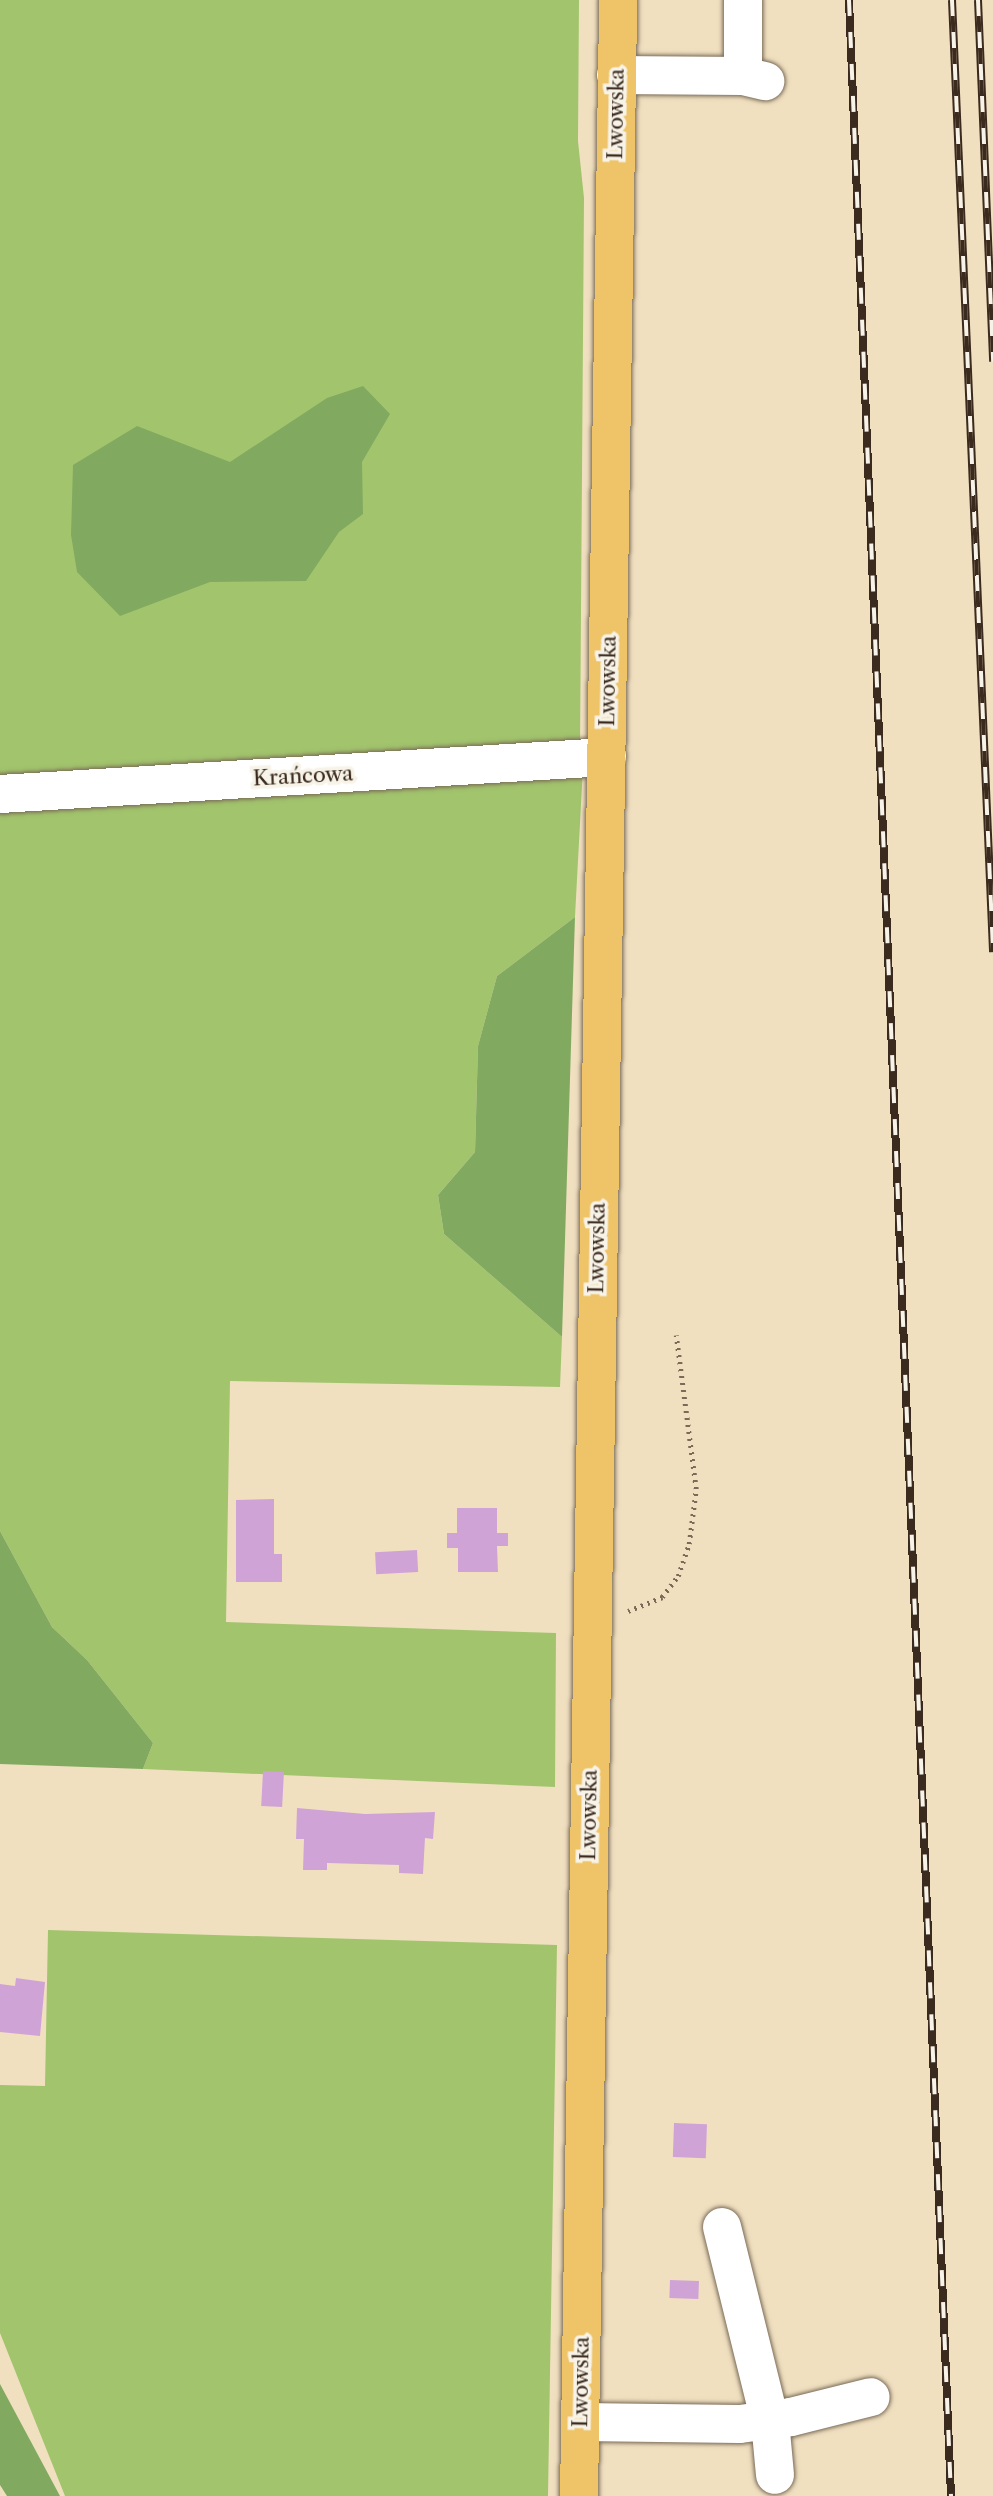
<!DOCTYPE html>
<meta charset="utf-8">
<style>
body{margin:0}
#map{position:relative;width:993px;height:2496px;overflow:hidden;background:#f0e0c0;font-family:"Libre Caslon Text",serif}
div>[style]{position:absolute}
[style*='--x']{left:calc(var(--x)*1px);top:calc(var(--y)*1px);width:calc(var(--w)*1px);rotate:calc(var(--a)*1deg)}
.green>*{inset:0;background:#a2c46d}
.forest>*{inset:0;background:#81aa60}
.building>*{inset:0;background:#d0a3d7;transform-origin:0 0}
.path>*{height:4.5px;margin-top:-2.25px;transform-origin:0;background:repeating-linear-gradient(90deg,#7a6a57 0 2px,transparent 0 7px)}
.roads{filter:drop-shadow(0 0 2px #7a6a57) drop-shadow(0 0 2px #7a6a57)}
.minor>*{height:38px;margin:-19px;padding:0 19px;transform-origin:19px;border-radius:19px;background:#fff}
.major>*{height:38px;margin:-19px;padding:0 19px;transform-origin:19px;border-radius:19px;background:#efc469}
.rail>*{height:8px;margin-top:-4px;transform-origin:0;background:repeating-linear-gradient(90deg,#f7f3e8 0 16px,#3b2a1e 0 32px);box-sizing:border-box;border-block:2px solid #3b2a1e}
span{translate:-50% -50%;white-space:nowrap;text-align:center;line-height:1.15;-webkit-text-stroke:7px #f7f3e8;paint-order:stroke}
.street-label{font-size:21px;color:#3b2a1e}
</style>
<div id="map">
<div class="green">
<div style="clip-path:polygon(0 0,579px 0,578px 141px,584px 198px,580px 750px,0 780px)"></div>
<div style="clip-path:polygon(583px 767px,575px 917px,497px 976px,478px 1046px,475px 1152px,438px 1195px,444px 1234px,562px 1337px,560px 1387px,230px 1381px,226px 1622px,556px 1633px,555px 1787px,143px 1769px,153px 1743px,87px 1660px,52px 1627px,0 1531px,0 801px)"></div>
<div style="clip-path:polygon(48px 1930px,557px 1945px,548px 2496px,65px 2496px,0 2333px,0 2085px,45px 2086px)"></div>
</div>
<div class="forest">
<div style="clip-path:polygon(363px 386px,390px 414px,362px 462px,363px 514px,339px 532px,306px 581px,210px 582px,120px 616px,77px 572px,71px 535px,73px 465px,137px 426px,230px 462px,327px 398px)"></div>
<div style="clip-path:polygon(575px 917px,562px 1337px,444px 1234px,438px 1195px,475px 1152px,478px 1046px,497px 976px)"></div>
<div style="clip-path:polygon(0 1531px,52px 1627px,87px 1660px,153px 1743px,143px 1769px,0 1764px)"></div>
<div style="clip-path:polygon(0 2384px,60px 2496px,7px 2496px,0 2485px)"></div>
</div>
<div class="building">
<div style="clip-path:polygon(274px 1499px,274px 1554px,282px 1554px,282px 1582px,236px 1582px,236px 1500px)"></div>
<div style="clip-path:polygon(457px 1508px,497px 1508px,497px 1533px,508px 1533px,508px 1546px,497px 1546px,498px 1572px,458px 1572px,458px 1548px,447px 1548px,447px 1533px,457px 1533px)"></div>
<div style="left:417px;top:1550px;width:22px;height:42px;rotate:87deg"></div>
<div style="left:263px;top:1771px;width:21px;height:35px;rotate:3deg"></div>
<div style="clip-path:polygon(297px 1808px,365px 1814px,435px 1812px,433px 1839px,425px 1838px,423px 1874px,399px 1873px,399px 1865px,327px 1863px,327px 1870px,303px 1870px,304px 1839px,296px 1839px)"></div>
<div style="clip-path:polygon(16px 1978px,45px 1982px,40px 2036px,0 2032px,0 1984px,15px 1986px)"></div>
<div style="left:674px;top:2123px;width:33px;height:34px;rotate:2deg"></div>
<div style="left:670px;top:2280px;width:29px;height:18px;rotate:2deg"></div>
</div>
<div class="path">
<div style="--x:628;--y:1611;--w:37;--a:-22"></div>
<div style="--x:662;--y:1597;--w:26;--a:-53"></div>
<div style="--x:678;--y:1576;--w:34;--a:-71"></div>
<div style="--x:689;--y:1544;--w:55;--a:-82.7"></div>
<div style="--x:696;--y:1489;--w:155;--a:-97.4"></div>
</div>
<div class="roads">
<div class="minor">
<div style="--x:616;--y:75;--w:127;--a:0.5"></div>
<div style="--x:743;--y:76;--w:23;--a:13"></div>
<div style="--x:743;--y:76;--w:76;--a:-90"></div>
<div style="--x:0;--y:794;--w:608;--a:-3.49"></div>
<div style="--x:722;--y:2227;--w:200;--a:76.1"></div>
<div style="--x:770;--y:2421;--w:54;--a:84.7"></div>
<div style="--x:580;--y:2422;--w:160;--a:0.7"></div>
<div style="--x:740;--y:2424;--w:51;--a:-7.8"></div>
<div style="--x:791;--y:2417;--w:82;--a:-14"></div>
</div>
<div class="major">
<div style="--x:579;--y:2496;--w:2496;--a:-89.1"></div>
</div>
</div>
<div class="rail">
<div style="--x:849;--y:0;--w:2498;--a:87.66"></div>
<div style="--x:952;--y:0;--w:953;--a:87.53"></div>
<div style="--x:978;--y:0;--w:362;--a:87.6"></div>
</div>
<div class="street-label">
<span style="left:616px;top:114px;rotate:-89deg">Lwowska</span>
<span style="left:608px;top:681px;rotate:-89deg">Lwowska</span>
<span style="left:303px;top:776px;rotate:-3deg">Krańcowa</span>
<span style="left:597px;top:1248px;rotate:-89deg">Lwowska</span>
<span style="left:589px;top:1815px;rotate:-89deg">Lwowska</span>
<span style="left:581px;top:2382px;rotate:-89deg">Lwowska</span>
</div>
</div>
